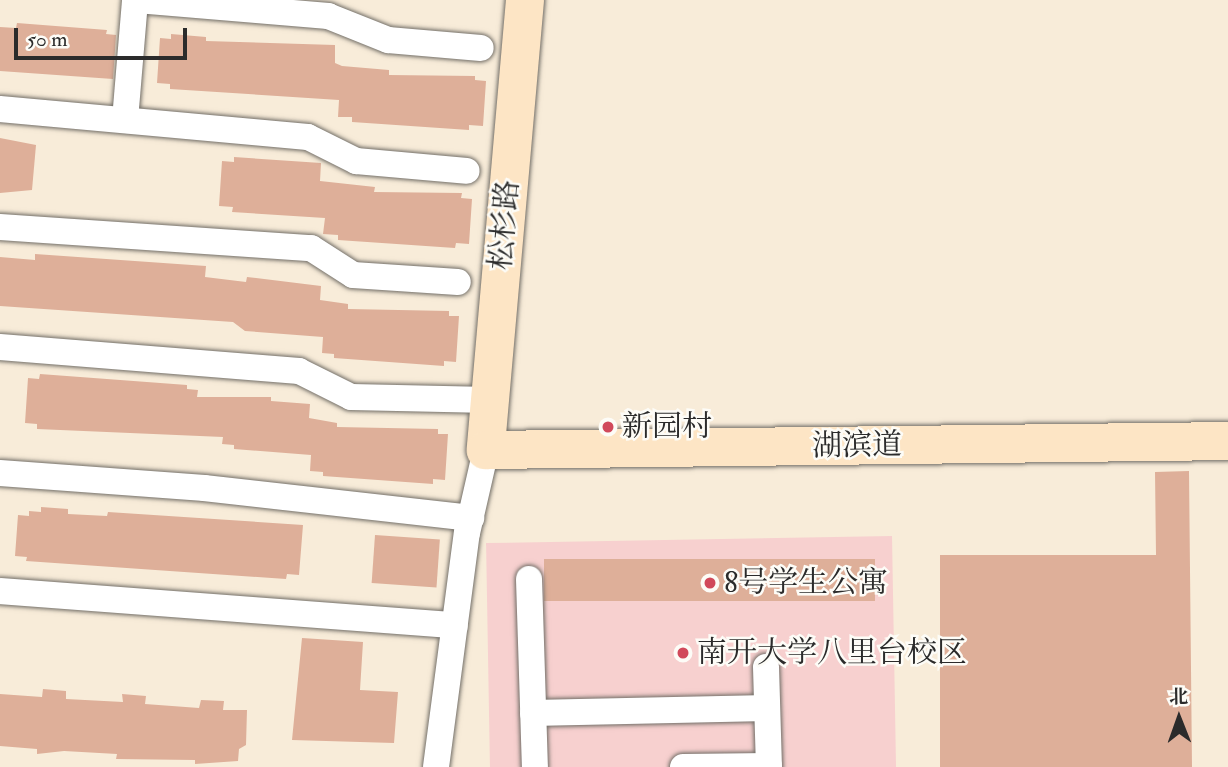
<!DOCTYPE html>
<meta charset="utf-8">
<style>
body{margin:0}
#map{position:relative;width:1228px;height:767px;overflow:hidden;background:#f8ecd9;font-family:"IM FELL Double Pica","Noto Serif SC",serif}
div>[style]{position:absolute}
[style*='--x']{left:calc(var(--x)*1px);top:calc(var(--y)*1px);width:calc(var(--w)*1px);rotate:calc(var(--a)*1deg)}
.built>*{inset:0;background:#f7d0cf;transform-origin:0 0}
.building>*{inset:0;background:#deaf99;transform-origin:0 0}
.roads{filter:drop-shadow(0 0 2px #736f68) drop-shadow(0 0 2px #736f68)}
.street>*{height:26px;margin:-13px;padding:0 13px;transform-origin:13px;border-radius:13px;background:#fff}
.secondary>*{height:38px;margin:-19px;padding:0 19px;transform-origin:19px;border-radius:19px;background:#fde5c5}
.dots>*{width:19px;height:19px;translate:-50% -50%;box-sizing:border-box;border:4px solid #fdfcf7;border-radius:50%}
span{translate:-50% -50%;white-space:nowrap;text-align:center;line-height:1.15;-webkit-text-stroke:5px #fdfcf7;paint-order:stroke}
.street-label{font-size:30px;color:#2b2b2b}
.poi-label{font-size:30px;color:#2b2b2b}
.left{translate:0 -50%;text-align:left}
.north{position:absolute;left:1144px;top:683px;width:70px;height:70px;-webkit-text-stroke:5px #fdfcf7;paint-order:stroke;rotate:359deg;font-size:19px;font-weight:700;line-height:28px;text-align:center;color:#2b2b2b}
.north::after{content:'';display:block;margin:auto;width:24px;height:32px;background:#2b2b2b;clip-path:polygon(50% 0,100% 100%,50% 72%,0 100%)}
.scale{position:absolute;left:14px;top:28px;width:173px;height:32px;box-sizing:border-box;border:4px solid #2b2b2b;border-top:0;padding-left:9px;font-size:21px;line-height:24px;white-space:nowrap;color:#2b2b2b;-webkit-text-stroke:5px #fdfcf7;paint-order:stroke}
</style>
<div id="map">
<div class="built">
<div style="left:892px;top:536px;width:231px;height:406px;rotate:89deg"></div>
</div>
<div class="building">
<div style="clip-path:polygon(17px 23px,107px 30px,106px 34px,116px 35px,113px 79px,0 71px,0 27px,16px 28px)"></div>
<div style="clip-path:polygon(171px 34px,206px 37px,206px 41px,335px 45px,335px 63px,342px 66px,389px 70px,389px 75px,475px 76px,475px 80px,486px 81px,483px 126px,469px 125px,469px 130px,352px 122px,352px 117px,338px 117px,339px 100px,170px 89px,170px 84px,157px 83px,160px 38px,171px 39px)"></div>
<div style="clip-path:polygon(0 138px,36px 145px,32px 190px,0 193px)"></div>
<div style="clip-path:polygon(234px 157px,321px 163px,320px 181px,375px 187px,374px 192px,462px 193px,461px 198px,472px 199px,469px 244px,456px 243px,455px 248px,338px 240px,338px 235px,323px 234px,325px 218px,232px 212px,233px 207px,219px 206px,222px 161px,234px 162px)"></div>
<div style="clip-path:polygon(35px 254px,206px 266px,205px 277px,246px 282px,247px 277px,321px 286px,320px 300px,348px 304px,348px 309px,449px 311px,449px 316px,459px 316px,456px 362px,444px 361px,444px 366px,334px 358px,334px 354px,322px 353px,323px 337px,245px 331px,233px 322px,0 306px,0 257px,35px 260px)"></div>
<div style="clip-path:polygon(40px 374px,187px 385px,187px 389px,198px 390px,197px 397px,271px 397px,271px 401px,310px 404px,309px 418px,337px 423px,337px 427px,438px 429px,438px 434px,448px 434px,445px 480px,433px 479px,433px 484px,323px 476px,323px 472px,310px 471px,311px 455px,234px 449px,234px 445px,222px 444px,223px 437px,37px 429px,37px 424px,25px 423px,28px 378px,39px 379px)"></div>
<div style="clip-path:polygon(1189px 471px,1192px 767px,940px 767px,940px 555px,1156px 555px,1155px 472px)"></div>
<div style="clip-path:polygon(41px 507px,68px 509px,68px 514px,107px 516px,108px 512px,303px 525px,299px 575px,287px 574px,286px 579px,26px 561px,27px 557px,15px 556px,18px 515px,29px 516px,29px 511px,41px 512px)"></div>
<div style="left:375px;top:535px;width:65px;height:48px;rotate:4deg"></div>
<div style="left:875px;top:559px;width:42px;height:331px;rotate:90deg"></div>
<div style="clip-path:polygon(302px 638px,363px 642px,360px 690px,398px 692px,394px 743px,292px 740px)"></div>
<div style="clip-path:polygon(43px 689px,66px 691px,66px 699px,123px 702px,122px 694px,146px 696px,145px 704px,199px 708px,201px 700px,224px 701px,223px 710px,247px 710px,246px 745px,239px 749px,238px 761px,195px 764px,195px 760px,116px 759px,117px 754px,64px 751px,37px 754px,37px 749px,0 746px,0 694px,42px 697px)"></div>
</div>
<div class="roads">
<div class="street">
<div style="--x:137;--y:0;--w:192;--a:4.8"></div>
<div style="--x:328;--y:16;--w:65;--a:21.8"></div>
<div style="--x:388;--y:40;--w:93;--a:4.9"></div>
<div style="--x:0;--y:109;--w:309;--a:5.2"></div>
<div style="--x:308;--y:137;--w:54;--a:26.6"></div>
<div style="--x:356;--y:161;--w:111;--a:5.1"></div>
<div style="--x:125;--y:120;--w:120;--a:-85.2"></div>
<div style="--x:0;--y:227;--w:312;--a:3.9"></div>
<div style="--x:311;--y:248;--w:50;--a:32.7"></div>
<div style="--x:353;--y:275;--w:105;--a:3.8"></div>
<div style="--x:0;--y:347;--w:300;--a:4.6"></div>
<div style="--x:299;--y:371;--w:58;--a:26.6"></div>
<div style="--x:351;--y:397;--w:139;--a:1.2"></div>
<div style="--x:0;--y:473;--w:205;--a:4.2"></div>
<div style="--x:204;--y:488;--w:269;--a:6.4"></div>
<div style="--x:529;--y:579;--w:188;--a:88.2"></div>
<div style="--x:0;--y:591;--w:456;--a:4.3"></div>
<div style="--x:766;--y:667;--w:100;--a:88.3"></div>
<div style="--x:533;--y:713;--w:234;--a:-1.2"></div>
<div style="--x:436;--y:767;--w:236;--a:-82.5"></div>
<div style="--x:467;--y:533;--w:85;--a:-77.1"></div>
<div style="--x:683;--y:767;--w:86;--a:-0.7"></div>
</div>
<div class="secondary">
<div style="--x:525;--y:0;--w:452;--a:95"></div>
<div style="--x:486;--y:450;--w:742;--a:-0.69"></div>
</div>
</div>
<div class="dots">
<div style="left:608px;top:427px;background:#d1495b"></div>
<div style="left:710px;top:583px;background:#d1495b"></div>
<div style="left:683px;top:653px;background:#d1495b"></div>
</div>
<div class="street-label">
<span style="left:505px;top:225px;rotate:-85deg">松杉路</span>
<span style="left:857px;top:446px;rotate:-1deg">湖滨道</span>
</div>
<div class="poi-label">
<span class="left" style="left:622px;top:427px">新园村</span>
<span class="left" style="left:724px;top:583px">8号学生公寓</span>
<span class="left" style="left:697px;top:653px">南开大学八里台校区</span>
</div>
<div class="north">北</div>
<div class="scale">50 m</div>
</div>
